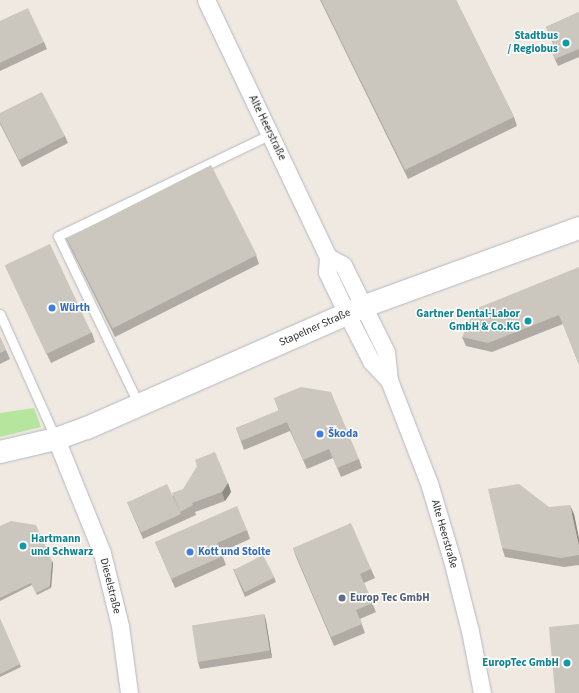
<!DOCTYPE html>
<meta charset="utf-8">
<style>
body{margin:0}
#map{position:relative;width:579px;height:693px;overflow:hidden;background:#efe9e1;font-family:"Source Sans 3",sans-serif}
div>[style]{position:absolute}
[style*='--x']{left:calc(var(--x)*1px);top:calc(var(--y)*1px);width:calc(var(--w)*1px);rotate:calc(var(--a)*1deg)}
.green>*{inset:0;background:#b6e59e}
.roads{filter:drop-shadow(0 0 1px #b4b7c1) drop-shadow(0 0 1px #b4b7c1)}
.lane>*{height:9px;margin:-4.5px;padding:0 4.5px;transform-origin:4.5px;border-radius:4.5px;background:#fff}
.street>*{height:17px;margin:-8.5px;padding:0 8.5px;transform-origin:8.5px;border-radius:8.5px;background:#fff}
.secondary>*{height:22px;margin:-11px;padding:0 11px;transform-origin:11px;border-radius:11px;background:#fff}
.wall>*{inset:0;background:#afaba4}
.shaded-wall>*{inset:0;background:#8e8b86}
.building>*{inset:0;background:#cbc7bf;transform-origin:0 0}
.dots>*{width:11px;height:11px;translate:-50% -50%;box-sizing:border-box;border:2px solid #fff;border-radius:50%}
span{translate:-50% -50%;white-space:nowrap;text-align:center;line-height:1.15;-webkit-text-stroke:3px #fff;paint-order:stroke}
.culture-label{font-size:11px;color:#0d838f;font-weight:700}
.right{translate:-100% -50%;text-align:right}
.left{translate:0 -50%;text-align:left}
.street-label{font-size:11px;color:#2e2e2e}
.shop-label{font-size:11px;color:#366cbe;font-weight:700}
.service-label{font-size:11px;color:#4e5e75;font-weight:700}
</style>
<div id="map">
<div class="green">
<div style="clip-path:polygon(34px 408px,41px 427px,0 437px,0 413px)"></div>
</div>
<div class="roads">
<div class="lane">
<div style="--x:0;--y:314;--w:137;--a:65.9"></div>
<div style="--x:139;--y:405;--w:187;--a:-115.6"></div>
<div style="--x:58;--y:236;--w:236;--a:-25.6"></div>
</div>
<div class="street">
<div style="--x:206;--y:0;--w:284;--a:64.6"></div>
<div style="--x:328;--y:257;--w:15;--a:94"></div>
<div style="--x:327;--y:272;--w:47;--a:64.5"></div>
<div style="--x:347;--y:314;--w:53;--a:62.9"></div>
<div style="--x:371;--y:361;--w:26;--a:47"></div>
<div style="--x:328;--y:257;--w:17;--a:28"></div>
<div style="--x:343;--y:265;--w:97;--a:63.7"></div>
<div style="--x:386;--y:352;--w:28;--a:84"></div>
<div style="--x:389;--y:380;--w:110;--a:68.8"></div>
<div style="--x:429;--y:483;--w:80;--a:73.4"></div>
<div style="--x:452;--y:560;--w:73;--a:75.8"></div>
<div style="--x:470;--y:631;--w:63;--a:79"></div>
<div style="--x:56;--y:439;--w:123;--a:68"></div>
<div style="--x:102;--y:553;--w:75;--a:76.1"></div>
<div style="--x:120;--y:626;--w:68;--a:82.3"></div>
</div>
<div class="secondary">
<div style="--x:0;--y:452;--w:57;--a:-13.1"></div>
<div style="--x:56;--y:439;--w:33;--a:-20"></div>
<div style="--x:87;--y:428;--w:304;--a:-23.7"></div>
<div style="--x:365;--y:306;--w:228;--a:-20"></div>
</div>
</div>
<div class="wall">
<div style="clip-path:polygon(320px 0,456px 0,514px 117px,517px 126px,408px 179px)"></div>
<div style="clip-path:polygon(579px 12px,579px 57px,558px 66px,549px 46px,553px 44px,546px 27px)"></div>
<div style="clip-path:polygon(0 21px,44px 42px,47px 49px,0 71px)"></div>
<div style="clip-path:polygon(0 113px,65px 136px,68px 143px,22px 167px,0 124px)"></div>
<div style="clip-path:polygon(66px 238px,256px 255px,259px 264px,115px 337px,70px 247px)"></div>
<div style="clip-path:polygon(5px 265px,92px 333px,95px 342px,51px 363px,9px 274px)"></div>
<div style="clip-path:polygon(579px 267px,579px 365px,563px 324px,492px 352px,466px 346px,462px 337px)"></div>
<div style="clip-path:polygon(0 337px,6px 350px,10px 359px,0 364px)"></div>
<div style="clip-path:polygon(274px 398px,359px 459px,362px 468px,341px 477px,333px 458px,307px 469px,290px 431px,244px 450px,236px 428px,279px 411px)"></div>
<div style="clip-path:polygon(228px 483px,231px 492px,225px 501px,195px 512px,196px 515px,143px 539px,127px 502px,173px 496px)"></div>
<div style="clip-path:polygon(549px 507px,574px 514px,579px 539px,579px 565px,564px 567px,505px 557px,502px 548px)"></div>
<div style="clip-path:polygon(0 526px,53px 563px,51px 588px,37px 595px,32px 585px,0 601px)"></div>
<div style="clip-path:polygon(247px 530px,250px 539px,221px 552px,226px 565px,175px 588px,159px 551px,155px 542px)"></div>
<div style="clip-path:polygon(293px 548px,371px 569px,375px 578px,364px 583px,376px 612px,360px 619px,365px 633px,334px 646px,296px 557px)"></div>
<div style="clip-path:polygon(233px 569px,274px 577px,276px 582px,245px 597px)"></div>
<div style="clip-path:polygon(264px 614px,266px 621px,272px 658px,200px 669px,198px 662px)"></div>
<div style="clip-path:polygon(0 619px,21px 667px,0 677px)"></div>
</div>
<div class="shaded-wall">
<div style="clip-path:polygon(228px 483px,231px 492px,225px 501px,222px 492px)"></div>
<div style="clip-path:polygon(570px 505px,574px 514px,579px 539px,579px 546px)"></div>
<div style="clip-path:polygon(52px 561px,53px 563px,51px 588px,50px 586px)"></div>
<div style="clip-path:polygon(264px 614px,266px 621px,272px 658px,270px 651px)"></div>
</div>
<div class="building">
<div style="clip-path:polygon(321px 0,456px 0,514px 117px,405px 170px)"></div>
<div style="clip-path:polygon(28px 8px,44px 42px,0 63px,0 21px)"></div>
<div style="clip-path:polygon(579px 12px,579px 49px,555px 59px,549px 46px,554px 44px,546px 27px)"></div>
<div style="clip-path:polygon(42px 92px,65px 136px,19px 160px,0 122px,0 113px)"></div>
<div style="left:211px;top:165px;width:101px;height:162px;rotate:63deg"></div>
<div style="left:50px;top:244px;width:98px;height:50px;rotate:65deg"></div>
<div style="clip-path:polygon(579px 267px,579px 364px,559px 315px,488px 343px,462px 337px,475px 309px)"></div>
<div style="clip-path:polygon(0 337px,6px 350px,0 353px)"></div>
<div style="clip-path:polygon(301px 387px,331px 392px,359px 459px,337px 468px,329px 449px,303px 460px,287px 422px,241px 441px,236px 428px,279px 410px,274px 398px)"></div>
<div style="clip-path:polygon(215px 452px,228px 483px,222px 492px,192px 503px,193px 505px,180px 512px,172px 493px,183px 489px,197px 466px,195px 460px)"></div>
<div style="left:167px;top:484px;width:33px;height:44px;rotate:65deg"></div>
<div style="clip-path:polygon(519px 484px,549px 507px,570px 505px,579px 546px,579px 555px,561px 558px,502px 548px,488px 489px)"></div>
<div style="clip-path:polygon(237px 506px,247px 530px,217px 543px,223px 556px,171px 579px,155px 542px)"></div>
<div style="clip-path:polygon(11px 521px,36px 525px,52px 561px,50px 586px,36px 593px,31px 583px,0 598px,0 526px)"></div>
<div style="clip-path:polygon(351px 523px,371px 569px,360px 574px,373px 603px,356px 610px,362px 624px,331px 637px,293px 548px)"></div>
<div style="left:263px;top:555px;width:25px;height:33px;rotate:63deg"></div>
<div style="left:264px;top:614px;width:37px;height:73px;rotate:81deg"></div>
<div style="clip-path:polygon(0 619px,20px 664px,0 674px)"></div>
<div style="clip-path:polygon(579px 624px,579px 693px,555px 693px,549px 627px)"></div>
</div>
<div class="dots">
<div style="left:566px;top:43px;background:#0f9aa8"></div>
<div style="left:52px;top:308px;background:#3f7fe0"></div>
<div style="left:528px;top:321px;background:#0f9aa8"></div>
<div style="left:320px;top:434px;background:#3f7fe0"></div>
<div style="left:23px;top:546px;background:#0f9aa8"></div>
<div style="left:190px;top:552px;background:#3f7fe0"></div>
<div style="left:342px;top:598px;background:#5c6f8a"></div>
<div style="left:567px;top:663px;background:#0f9aa8"></div>
</div>
<div class="culture-label">
<span class="right" style="left:558px;top:43px">Stadtbus<br>/ Regiobus</span>
<span class="right" style="left:520px;top:321px">Gartner Dental-Labor<br>GmbH &amp; Co.KG</span>
<span class="left" style="left:31px;top:546px">Hartmann<br>und Schwarz</span>
<span class="right" style="left:559px;top:663px">EuropTec GmbH</span>
</div>
<div class="street-label">
<span style="left:267px;top:128px;rotate:64deg">Alte Heerstraße</span>
<span style="left:315px;top:328px;rotate:-24deg">Stapelner Straße</span>
<span style="left:444px;top:534px;rotate:74deg">Alte Heerstraße</span>
<span style="left:110px;top:586px;rotate:76deg">Dieselstraße</span>
</div>
<div class="shop-label">
<span class="left" style="left:60px;top:308px">Würth</span>
<span class="left" style="left:328px;top:434px">Škoda</span>
<span class="left" style="left:198px;top:552px">Kott und Stolte</span>
</div>
<div class="service-label">
<span class="left" style="left:350px;top:598px">Europ Tec GmbH</span>
</div>
</div>
